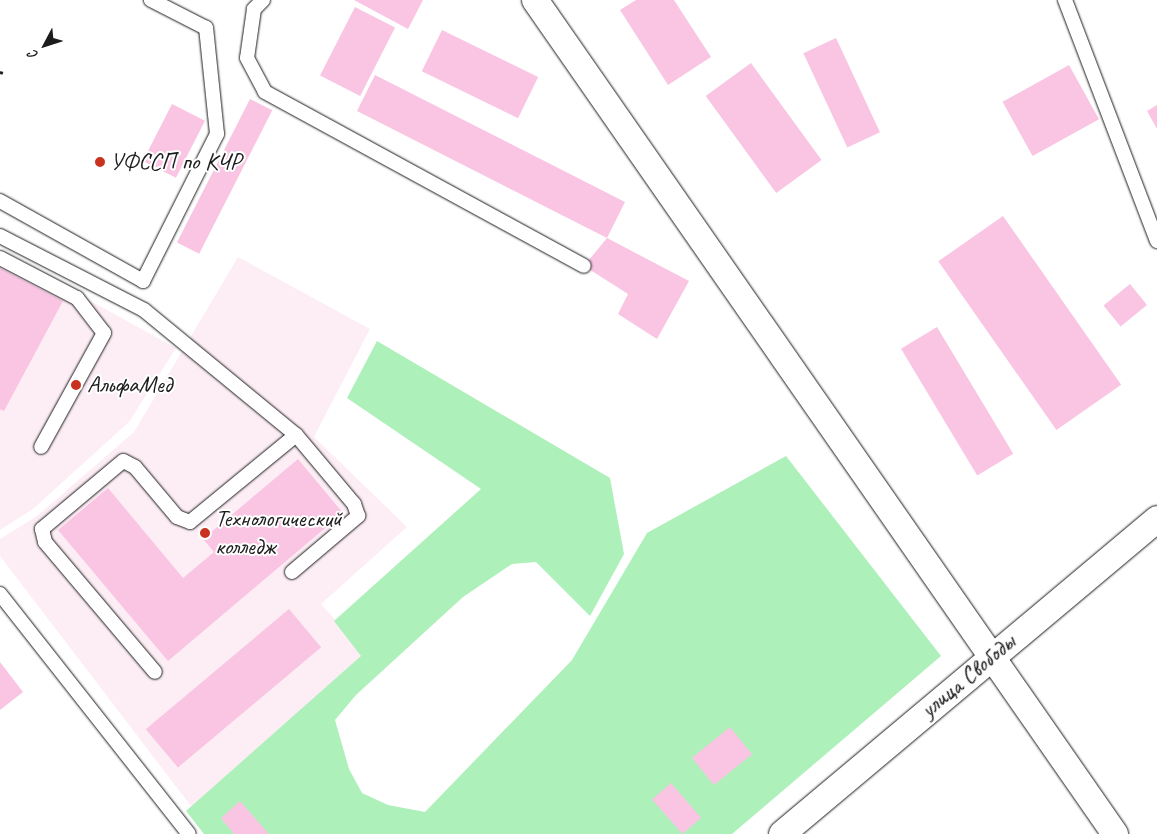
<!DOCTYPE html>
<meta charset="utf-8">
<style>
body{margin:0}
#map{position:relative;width:1157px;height:834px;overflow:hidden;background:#fff;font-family:Caveat,sans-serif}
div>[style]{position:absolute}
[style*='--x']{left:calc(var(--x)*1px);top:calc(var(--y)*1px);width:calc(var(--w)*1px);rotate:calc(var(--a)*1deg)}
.built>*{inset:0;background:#fdeef6}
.green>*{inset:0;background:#adf0ba}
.building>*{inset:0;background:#f9c5e2;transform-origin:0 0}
.path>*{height:3px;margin-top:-1.5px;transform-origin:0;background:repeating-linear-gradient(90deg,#1c1c1c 0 4px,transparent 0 8px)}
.roads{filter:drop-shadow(0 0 1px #1c1c1c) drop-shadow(0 0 1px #1c1c1c)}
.service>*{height:14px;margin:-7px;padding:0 7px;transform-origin:7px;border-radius:7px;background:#fff}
.minor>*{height:26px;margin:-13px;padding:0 13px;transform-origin:13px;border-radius:13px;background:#fff}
.dots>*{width:14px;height:14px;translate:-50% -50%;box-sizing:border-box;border:2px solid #fff;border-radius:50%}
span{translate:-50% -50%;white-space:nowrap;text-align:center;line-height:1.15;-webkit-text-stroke:4px #fff;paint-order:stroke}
.poi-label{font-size:24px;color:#1c1c1c}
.left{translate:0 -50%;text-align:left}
.street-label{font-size:24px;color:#1c1c1c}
.north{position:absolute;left:20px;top:20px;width:50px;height:50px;-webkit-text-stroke:4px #fff;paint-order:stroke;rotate:230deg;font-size:14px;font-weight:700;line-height:20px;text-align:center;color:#1c1c1c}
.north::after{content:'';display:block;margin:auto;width:18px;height:22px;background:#1c1c1c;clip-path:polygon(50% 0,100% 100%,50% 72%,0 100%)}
</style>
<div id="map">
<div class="built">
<div style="clip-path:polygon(0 251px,176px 348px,129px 422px,33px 509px,0 530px)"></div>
<div style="clip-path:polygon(238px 257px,370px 329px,314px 437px,407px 527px,321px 604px,374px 663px,200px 818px,0 556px,0 539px,37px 516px,134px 432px)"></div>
</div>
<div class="green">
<div style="clip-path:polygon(377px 341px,610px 478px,624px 554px,590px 616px,536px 562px,512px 564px,463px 597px,356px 695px,335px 720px,349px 769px,362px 793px,388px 805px,425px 812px,572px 660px,647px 533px,786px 456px,941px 656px,732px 834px,204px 834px,186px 811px,361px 656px,334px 621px,481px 489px,347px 398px)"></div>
</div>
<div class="building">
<div style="clip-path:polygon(354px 0,423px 0,408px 29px)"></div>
<div style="clip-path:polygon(636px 0,674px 0,711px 57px,668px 85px,620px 10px)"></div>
<div style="left:355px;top:7px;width:45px;height:77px;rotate:27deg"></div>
<div style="left:442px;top:30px;width:107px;height:46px;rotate:26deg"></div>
<div style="left:836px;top:38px;width:104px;height:36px;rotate:65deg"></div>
<div style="left:751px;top:63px;width:120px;height:56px;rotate:54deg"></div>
<div style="left:1069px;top:65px;width:62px;height:76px;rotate:61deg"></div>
<div style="clip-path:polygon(375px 75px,625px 202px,607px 238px,689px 281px,657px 339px,618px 314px,628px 294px,584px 266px,607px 238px,357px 111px)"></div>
<div style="left:250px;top:99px;width:25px;height:161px;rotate:27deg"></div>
<div style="left:172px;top:104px;width:37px;height:64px;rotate:27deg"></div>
<div style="clip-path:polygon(1157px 105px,1157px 129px,1147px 111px)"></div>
<div style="left:1003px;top:216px;width:206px;height:79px;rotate:55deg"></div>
<div style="clip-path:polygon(0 268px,63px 301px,4px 411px,0 409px)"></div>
<div style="left:1130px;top:284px;width:27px;height:34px;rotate:51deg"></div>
<div style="left:937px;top:327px;width:148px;height:42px;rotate:59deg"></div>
<div style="clip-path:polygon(298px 459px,343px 513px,168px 661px,58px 530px,108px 488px,183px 578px,214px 552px,203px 539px)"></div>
<div style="left:289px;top:609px;width:50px;height:187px;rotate:50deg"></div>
<div style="clip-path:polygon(0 662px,23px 692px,0 710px)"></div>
<div style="left:730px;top:727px;width:35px;height:49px;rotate:51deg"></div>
<div style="left:671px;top:783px;width:46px;height:25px;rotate:49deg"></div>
<div style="clip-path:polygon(240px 801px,269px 834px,234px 834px,221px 818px)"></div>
</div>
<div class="path">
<div style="--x:0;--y:72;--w:3;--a:18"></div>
</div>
<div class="roads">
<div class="service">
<div style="--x:263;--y:0;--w:13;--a:135"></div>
<div style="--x:254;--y:9;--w:49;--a:98.1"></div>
<div style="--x:247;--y:58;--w:38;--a:62"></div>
<div style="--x:265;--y:92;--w:363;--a:28.6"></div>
<div style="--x:1065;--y:0;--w:258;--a:69.1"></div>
<div style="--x:0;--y:201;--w:164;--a:29.2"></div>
<div style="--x:143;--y:281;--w:165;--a:-63.3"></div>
<div style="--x:217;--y:134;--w:107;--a:-95.9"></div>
<div style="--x:206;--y:28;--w:62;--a:-153"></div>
<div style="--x:0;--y:236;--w:162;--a:27.2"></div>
<div style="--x:144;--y:310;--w:197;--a:39.4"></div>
<div style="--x:296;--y:435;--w:137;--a:140.6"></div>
<div style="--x:190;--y:522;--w:14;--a:-159"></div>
<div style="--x:177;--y:517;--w:65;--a:-130"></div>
<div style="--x:135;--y:467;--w:13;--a:-153"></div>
<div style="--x:123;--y:461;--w:106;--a:140"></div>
<div style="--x:42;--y:529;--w:13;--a:77"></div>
<div style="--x:45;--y:542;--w:170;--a:49.8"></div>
<div style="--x:0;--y:258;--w:87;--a:27.5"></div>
<div style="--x:77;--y:298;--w:44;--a:52.4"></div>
<div style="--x:104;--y:333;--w:130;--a:118.9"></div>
<div style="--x:292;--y:572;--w:87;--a:-40.3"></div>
<div style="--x:358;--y:516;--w:13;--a:-108"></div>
<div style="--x:354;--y:504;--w:90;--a:-130"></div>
<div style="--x:0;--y:594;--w:305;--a:51.8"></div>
</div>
<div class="minor">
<div style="--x:535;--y:0;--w:1016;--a:55.18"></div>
<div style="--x:782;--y:834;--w:490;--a:-40"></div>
</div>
</div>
<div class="dots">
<div style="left:100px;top:162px;background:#c8321e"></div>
<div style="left:76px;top:385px;background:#c8321e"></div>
<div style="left:205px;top:533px;background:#c8321e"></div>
</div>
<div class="poi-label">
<span class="left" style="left:110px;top:162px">УФССП по КЧР</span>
<span class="left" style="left:87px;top:385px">АльфаМед</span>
<span class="left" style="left:215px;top:533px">Технологический<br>колледж</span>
</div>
<div class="street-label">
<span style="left:968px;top:676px;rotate:-40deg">улица Свободы</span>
</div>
<div class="north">С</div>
</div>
